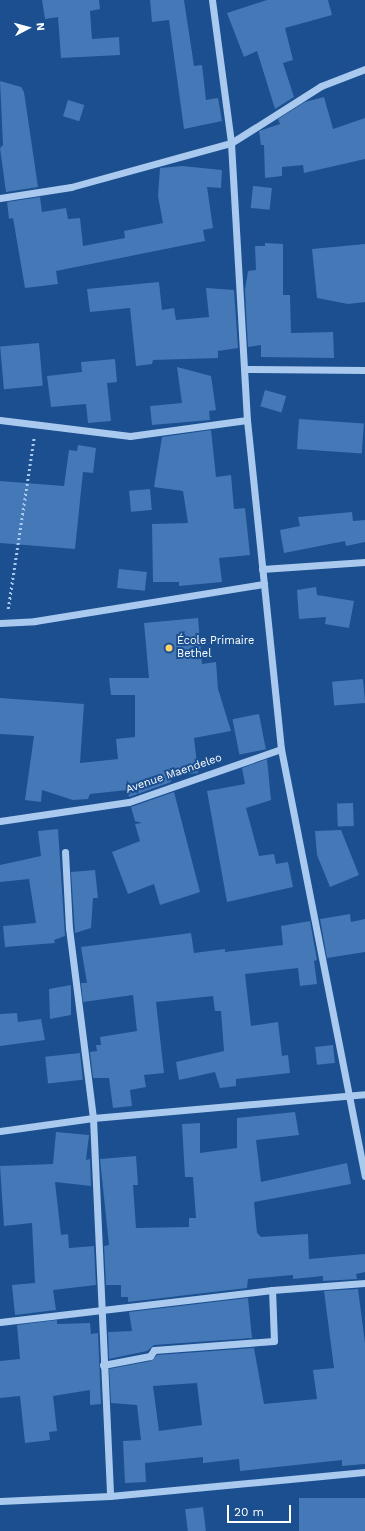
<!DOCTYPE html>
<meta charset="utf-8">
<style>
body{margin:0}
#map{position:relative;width:365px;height:1531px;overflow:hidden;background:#1b4f8f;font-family:"Work Sans",sans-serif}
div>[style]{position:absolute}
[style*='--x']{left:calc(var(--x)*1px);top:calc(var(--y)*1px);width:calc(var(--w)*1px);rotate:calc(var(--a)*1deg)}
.building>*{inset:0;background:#4478b7;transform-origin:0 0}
.path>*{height:2.5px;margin-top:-1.25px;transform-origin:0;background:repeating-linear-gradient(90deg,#a9c9ee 0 2px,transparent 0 5px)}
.minor>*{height:7px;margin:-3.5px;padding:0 3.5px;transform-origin:3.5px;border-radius:3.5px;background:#a9c9ee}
.dots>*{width:11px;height:11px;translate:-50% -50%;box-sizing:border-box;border:2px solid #1b4f8f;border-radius:50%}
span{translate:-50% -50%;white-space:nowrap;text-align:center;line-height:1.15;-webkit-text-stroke:4px #1b4f8f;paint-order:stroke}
.poi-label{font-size:11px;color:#fff}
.left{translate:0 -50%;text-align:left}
.street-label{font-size:11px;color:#fff}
.north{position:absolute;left:8px;top:8px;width:40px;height:40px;-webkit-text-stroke:3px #1b4f8f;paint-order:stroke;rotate:84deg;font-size:11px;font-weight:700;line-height:16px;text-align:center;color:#fff}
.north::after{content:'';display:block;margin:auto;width:14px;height:18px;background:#fff;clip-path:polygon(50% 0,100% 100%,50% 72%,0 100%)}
.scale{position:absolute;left:227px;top:1505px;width:64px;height:18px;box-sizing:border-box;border:2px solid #fff;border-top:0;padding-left:5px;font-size:12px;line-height:14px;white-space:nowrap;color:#fff;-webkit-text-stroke:3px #1b4f8f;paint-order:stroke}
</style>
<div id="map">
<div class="building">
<div style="clip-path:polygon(42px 0,99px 0,100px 9px,90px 11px,92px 39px,119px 37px,120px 55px,61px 58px,58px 17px,45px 19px)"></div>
<div style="clip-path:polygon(150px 0,184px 0,194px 66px,202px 65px,206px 100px,218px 98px,222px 121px,184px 129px,169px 20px,152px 22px)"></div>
<div style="clip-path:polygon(267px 0,328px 0,332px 15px,285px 28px,293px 60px,283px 63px,294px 97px,275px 109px,257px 51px,244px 57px,227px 13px)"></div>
<div style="clip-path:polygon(0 81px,21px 87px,24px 92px,38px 187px,6px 192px,0 148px,3px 145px)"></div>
<div style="clip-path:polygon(324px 97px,333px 129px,365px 118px,365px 159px,304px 173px,303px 165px,282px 167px,282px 176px,265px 178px,264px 145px,261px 145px,259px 131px,280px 124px,278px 119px,305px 102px)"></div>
<div style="left:68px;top:100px;width:17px;height:17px;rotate:17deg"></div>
<div style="clip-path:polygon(182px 166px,222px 170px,221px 188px,207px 187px,213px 228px,203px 230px,205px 241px,56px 271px,58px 284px,25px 288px,13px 218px,9px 219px,7px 202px,40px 197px,42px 212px,66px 208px,68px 219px,80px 218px,83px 246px,125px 238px,124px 231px,163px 223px,158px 196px,160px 168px)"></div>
<div style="left:253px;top:186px;width:19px;height:22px;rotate:6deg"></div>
<div style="clip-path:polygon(265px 243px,283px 244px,283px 295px,290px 295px,291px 333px,333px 332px,334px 358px,261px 357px,261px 345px,248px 347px,245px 290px,248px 271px,256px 270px,255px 246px,265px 246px)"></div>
<div style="clip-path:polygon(365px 244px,365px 302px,348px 304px,317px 298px,312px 249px)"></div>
<div style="clip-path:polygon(159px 282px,162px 310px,174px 308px,176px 320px,209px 317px,206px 288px,234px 290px,238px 348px,218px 351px,218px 358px,153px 360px,152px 364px,136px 366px,130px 308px,90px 312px,87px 289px)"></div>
<div style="left:39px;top:343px;width:43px;height:39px;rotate:85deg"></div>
<div style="clip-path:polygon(115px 359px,117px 382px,107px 383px,111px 421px,88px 423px,86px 404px,51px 407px,47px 376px,82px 372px,81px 362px)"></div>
<div style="clip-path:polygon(177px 367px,211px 376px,216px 410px,209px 411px,210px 420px,152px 425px,150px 406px,182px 403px)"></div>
<div style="left:265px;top:390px;width:22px;height:17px;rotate:16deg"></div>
<div style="left:299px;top:419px;width:65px;height:30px;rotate:4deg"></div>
<div style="clip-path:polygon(211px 430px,216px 477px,231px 475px,234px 509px,245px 508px,250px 555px,219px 558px,222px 582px,179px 586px,179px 582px,153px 582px,152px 524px,188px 523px,183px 491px,154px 487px,162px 437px)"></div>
<div style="clip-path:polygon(78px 445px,96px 448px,93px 473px,83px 472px,75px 549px,0 543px,0 481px,64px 486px,69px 450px,77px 451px)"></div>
<div style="left:150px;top:489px;width:21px;height:21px;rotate:85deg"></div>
<div style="clip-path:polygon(352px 512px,353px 521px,365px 520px,365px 542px,346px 546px,345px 541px,284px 553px,280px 530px,300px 526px,298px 517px)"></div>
<div style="left:119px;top:569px;width:28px;height:19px;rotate:6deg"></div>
<div style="clip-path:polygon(316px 587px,317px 595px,354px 601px,349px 628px,325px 624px,326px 617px,299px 619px,297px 590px)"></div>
<div style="clip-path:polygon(198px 618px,202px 664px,216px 662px,218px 689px,231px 731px,194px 738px,198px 773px,170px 776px,171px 782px,129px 797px,127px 790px,90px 794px,88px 799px,73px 800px,42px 790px,41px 802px,25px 800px,34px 736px,0 734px,0 698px,84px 704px,80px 763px,118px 759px,116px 739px,135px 737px,135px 695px,111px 695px,109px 678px,149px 678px,144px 623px)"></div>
<div style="left:363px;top:679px;width:24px;height:31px;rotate:85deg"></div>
<div style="left:259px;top:714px;width:36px;height:27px;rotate:79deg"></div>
<div style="clip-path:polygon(267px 759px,271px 800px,246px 808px,259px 856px,274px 854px,276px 864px,288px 862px,293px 887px,227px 902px,207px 791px,245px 784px,242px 768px)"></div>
<div style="clip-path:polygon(174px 792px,200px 892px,160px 905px,154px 884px,128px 894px,112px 852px,140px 841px,135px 824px,142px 823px,135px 821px,131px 807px)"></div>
<div style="left:353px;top:803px;width:23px;height:16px;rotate:88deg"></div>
<div style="clip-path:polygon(58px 829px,65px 936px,54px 940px,55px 943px,5px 947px,3px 926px,36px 923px,29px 879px,0 882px,0 865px,41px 856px,38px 831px)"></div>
<div style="clip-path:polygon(341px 830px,359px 875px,330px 887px,317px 855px,315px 831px)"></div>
<div style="clip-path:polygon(95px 870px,98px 898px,93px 898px,91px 928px,75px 933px,71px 872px)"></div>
<div style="clip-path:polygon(350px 914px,351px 922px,365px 919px,365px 952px,327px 958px,320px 919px)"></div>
<div style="clip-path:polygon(310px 921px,317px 960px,314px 961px,317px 984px,300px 986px,298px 968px,245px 974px,251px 1026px,278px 1022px,282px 1056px,288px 1055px,290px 1073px,236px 1079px,236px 1086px,220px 1088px,215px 1072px,179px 1080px,176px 1062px,224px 1051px,221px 1011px,215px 1011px,213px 996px,156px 1002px,164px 1073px,144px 1075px,146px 1087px,130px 1090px,132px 1106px,113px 1108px,109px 1078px,93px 1078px,90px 1052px,97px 1051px,96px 1045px,101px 1045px,100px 1037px,137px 1031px,133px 995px,83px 1002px,81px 983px,87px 983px,81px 947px,191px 933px,194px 953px,225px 949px,225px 952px,283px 945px,281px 926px)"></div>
<div style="clip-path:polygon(71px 985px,71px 1015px,50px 1019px,49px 989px)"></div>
<div style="clip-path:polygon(17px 1013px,18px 1022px,41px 1019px,45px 1040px,0 1046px,0 1014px)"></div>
<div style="left:333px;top:1045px;width:18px;height:18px;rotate:84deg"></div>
<div style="left:80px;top:1053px;width:27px;height:35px;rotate:84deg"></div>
<div style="clip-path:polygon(295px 1112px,299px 1135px,256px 1140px,261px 1182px,347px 1163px,351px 1184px,254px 1202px,257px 1233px,261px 1237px,308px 1234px,309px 1259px,365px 1254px,365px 1272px,356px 1274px,357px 1279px,323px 1281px,323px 1276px,293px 1279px,293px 1275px,248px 1279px,247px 1288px,128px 1302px,128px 1297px,121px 1297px,121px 1285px,106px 1285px,104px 1246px,109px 1245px,100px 1159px,136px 1156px,138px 1185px,133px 1185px,136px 1228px,189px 1227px,189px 1218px,196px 1218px,193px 1177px,185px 1177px,182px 1124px,200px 1123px,200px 1153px,237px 1148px,237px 1118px)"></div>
<div style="clip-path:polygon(56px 1132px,89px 1135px,86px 1160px,90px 1159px,91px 1186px,55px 1182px,61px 1235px,68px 1234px,69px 1248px,94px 1246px,96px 1285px,53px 1290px,56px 1310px,15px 1315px,12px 1285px,35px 1283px,32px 1223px,4px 1226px,0 1166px,53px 1164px)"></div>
<div style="clip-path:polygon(evenodd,358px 1289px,365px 1343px,365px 1464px,342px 1466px,342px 1460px,240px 1471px,239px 1459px,203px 1463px,203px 1457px,145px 1463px,146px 1482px,125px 1483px,123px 1441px,141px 1440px,137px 1405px,111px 1403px,109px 1369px,151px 1361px,157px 1355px,254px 1348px,264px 1404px,317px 1399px,313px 1370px,334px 1368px,324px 1291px,358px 1289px,197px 1383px,202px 1425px,159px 1431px,153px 1386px,197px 1383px)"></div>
<div style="clip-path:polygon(248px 1298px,252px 1338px,154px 1345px,147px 1351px,109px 1359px,108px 1332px,132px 1331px,129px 1312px)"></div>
<div style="clip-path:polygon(57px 1320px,57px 1324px,90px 1323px,91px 1334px,98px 1333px,101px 1404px,90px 1405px,90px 1390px,53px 1396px,57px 1431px,49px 1432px,50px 1440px,25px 1443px,20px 1396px,0 1398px,0 1361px,20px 1359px,17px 1325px)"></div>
<div style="left:365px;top:1498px;width:33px;height:66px;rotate:90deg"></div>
<div style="left:203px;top:1507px;width:24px;height:18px;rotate:83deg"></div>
</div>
<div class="path">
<div style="--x:8;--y:609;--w:173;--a:-81.4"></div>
</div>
<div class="minor">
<div style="--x:212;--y:0;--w:144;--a:82.4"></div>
<div style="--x:231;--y:143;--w:277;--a:86.7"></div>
<div style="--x:247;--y:420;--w:331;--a:84.1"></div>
<div style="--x:281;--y:749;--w:435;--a:78.9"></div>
<div style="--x:0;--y:198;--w:72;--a:-8.8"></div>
<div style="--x:71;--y:187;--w:166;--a:-15.4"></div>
<div style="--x:231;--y:143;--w:107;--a:-32.3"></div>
<div style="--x:321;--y:86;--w:47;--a:-21.1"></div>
<div style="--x:246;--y:369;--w:119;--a:0.5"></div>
<div style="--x:0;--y:420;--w:131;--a:7"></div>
<div style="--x:130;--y:436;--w:118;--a:-7.8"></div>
<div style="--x:262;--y:569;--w:103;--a:-3.9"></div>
<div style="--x:0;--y:623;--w:35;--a:-3"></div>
<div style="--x:35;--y:621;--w:232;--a:-9.2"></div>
<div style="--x:0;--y:821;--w:130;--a:-8.4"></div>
<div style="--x:129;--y:802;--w:161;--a:-19.2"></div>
<div style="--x:65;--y:852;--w:76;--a:87"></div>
<div style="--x:69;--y:928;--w:192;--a:82.8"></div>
<div style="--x:93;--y:1118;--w:378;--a:87.4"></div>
<div style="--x:0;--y:1131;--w:94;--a:-8"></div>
<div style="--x:93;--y:1118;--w:273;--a:-5"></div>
<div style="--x:0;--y:1322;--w:274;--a:-6.7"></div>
<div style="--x:272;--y:1290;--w:93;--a:-4.3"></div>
<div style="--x:103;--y:1365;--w:48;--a:-10.8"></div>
<div style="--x:150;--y:1356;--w:7;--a:-56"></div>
<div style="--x:154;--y:1350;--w:120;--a:-4.3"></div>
<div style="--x:274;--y:1341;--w:51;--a:-92.2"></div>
<div style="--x:0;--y:1501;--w:110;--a:-2.6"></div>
<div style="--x:110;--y:1496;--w:256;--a:-5.4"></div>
</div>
<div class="dots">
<div style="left:169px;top:648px;background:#ffd166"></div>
</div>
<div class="poi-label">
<span class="left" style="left:177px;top:648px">École Primaire<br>Bethel</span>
</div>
<div class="street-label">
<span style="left:174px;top:774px;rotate:-19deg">Avenue Maendeleo</span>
</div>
<div class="north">N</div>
<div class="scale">20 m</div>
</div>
